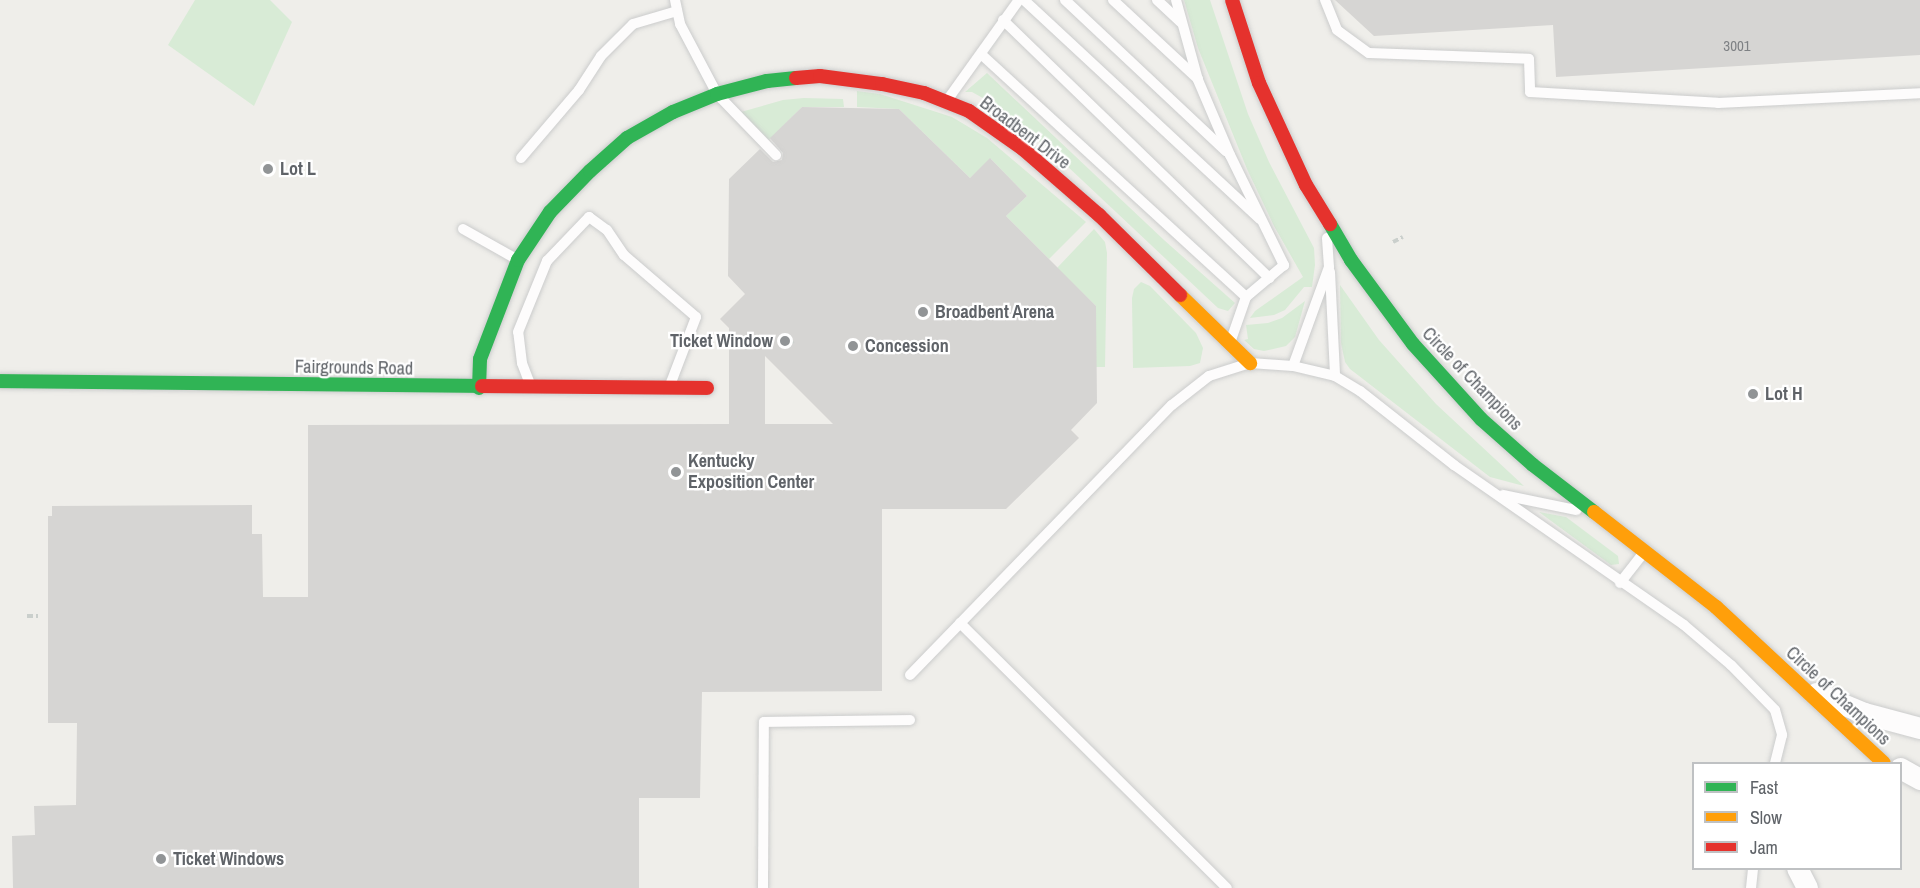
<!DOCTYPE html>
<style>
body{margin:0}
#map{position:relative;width:1920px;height:888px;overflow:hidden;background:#efeeea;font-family:"Archivo Narrow",sans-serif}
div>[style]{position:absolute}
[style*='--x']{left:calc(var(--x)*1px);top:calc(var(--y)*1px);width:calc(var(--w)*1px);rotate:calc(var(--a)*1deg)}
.green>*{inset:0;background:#d8ebd6}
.building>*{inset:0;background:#d6d5d3}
.path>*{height:4px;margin-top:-2px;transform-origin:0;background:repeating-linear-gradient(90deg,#cacfcc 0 6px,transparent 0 9px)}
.roads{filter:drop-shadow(0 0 2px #cbcccc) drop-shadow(0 0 2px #cbcccc)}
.lane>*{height:10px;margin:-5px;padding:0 5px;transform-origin:5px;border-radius:5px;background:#fdfcfc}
.street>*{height:21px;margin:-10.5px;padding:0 10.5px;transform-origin:10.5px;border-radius:10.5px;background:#fdfcfc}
.fast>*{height:14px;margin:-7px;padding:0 7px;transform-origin:7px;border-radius:7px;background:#30b455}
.slow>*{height:14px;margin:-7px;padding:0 7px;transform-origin:7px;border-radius:7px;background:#ff9f0a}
.jam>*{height:14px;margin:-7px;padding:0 7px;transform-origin:7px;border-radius:7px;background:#e5322d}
.dots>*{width:16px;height:16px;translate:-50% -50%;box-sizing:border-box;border:3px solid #fff;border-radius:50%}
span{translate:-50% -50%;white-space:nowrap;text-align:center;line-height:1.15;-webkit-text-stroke:4.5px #fff;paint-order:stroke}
.number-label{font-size:15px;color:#7e8184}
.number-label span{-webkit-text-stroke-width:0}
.street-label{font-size:18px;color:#5f6368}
.poi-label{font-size:18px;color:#5f6368;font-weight:700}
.left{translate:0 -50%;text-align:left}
.right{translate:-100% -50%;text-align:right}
.legend{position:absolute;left:1692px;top:762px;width:210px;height:108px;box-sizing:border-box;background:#fff;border:2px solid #bfc1c3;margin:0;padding:8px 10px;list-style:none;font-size:18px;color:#5f6368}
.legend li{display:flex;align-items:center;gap:12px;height:30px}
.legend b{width:30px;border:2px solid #bfc1c3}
</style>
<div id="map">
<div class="green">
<div style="clip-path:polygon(195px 0,270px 0,292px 22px,254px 106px,168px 45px)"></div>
<div style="clip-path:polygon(1184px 0,1210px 0,1248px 114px,1269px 162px,1314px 248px,1315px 265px,1312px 287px,1304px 287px,1285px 310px,1274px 315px,1250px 318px,1255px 311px,1303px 277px,1274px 226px,1247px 169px,1198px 48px)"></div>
<div style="clip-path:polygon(987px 73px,1164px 240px,1235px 303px,1228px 311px,1218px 308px,1049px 149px,990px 102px,972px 92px,965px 92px)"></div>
<div style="clip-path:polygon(857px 91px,880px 94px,952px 117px,987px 138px,1086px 222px,1049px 259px,1006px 216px,1027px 196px,991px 159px,970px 178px,899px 109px,857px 107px)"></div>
<div style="clip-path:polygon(804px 98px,843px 99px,844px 107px,802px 107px,769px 140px,741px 112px,783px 100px)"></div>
<div style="clip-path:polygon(1094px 229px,1105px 242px,1107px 253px,1105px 367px,1096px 367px,1096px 306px,1057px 268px)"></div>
<div style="clip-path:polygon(1141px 282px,1150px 286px,1196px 333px,1203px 348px,1200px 363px,1190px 366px,1133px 368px,1132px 298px,1134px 289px)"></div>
<div style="clip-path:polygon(1340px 285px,1379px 340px,1436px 404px,1524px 486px,1490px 477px,1350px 369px,1345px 362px,1341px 343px)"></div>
<div style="clip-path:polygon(1305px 301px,1295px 337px,1286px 346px,1264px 351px,1254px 349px,1244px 340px,1248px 339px,1246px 325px,1268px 323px,1282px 318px)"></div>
<div style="clip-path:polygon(1539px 512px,1566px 517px,1618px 556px,1619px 564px,1611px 565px)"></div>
</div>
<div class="building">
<div style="clip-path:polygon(1335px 0,1920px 0,1920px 55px,1556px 77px,1553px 25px,1374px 36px)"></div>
<div style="clip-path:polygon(evenodd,802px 107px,899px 109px,970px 178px,990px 158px,1027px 196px,1006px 216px,1096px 306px,1097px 403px,1071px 430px,1079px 438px,1006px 509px,882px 509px,882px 691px,702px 692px,700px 798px,639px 798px,639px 888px,13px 888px,12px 836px,35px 835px,34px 806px,76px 805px,77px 723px,48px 723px,48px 516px,52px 516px,52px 506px,252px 505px,252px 534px,262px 534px,263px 597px,308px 597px,308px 425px,729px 424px,729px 328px,720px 319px,745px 294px,728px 276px,729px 179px,760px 149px,773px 162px,782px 160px,783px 153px,770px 138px,802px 107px,765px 356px,833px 424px,765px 424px,765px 356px)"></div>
</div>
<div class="path">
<div style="--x:1393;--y:242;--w:11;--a:-27"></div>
<div style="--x:791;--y:343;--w:3;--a:-45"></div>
<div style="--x:27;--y:616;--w:11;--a:0"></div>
</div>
<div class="roads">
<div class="lane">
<div style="--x:675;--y:0;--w:25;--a:78"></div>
<div style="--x:680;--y:24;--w:79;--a:62.1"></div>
<div style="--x:717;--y:94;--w:85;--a:46"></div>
<div style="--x:1024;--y:0;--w:322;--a:42.9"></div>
<div style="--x:1065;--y:0;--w:221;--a:43.2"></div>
<div style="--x:1113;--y:0;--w:116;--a:42.9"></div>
<div style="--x:1157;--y:0;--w:33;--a:43"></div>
<div style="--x:1176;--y:0;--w:83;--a:74.6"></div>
<div style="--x:1198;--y:80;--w:82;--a:66.9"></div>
<div style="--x:1230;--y:155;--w:123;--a:63.9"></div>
<div style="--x:1284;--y:265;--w:50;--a:139.9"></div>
<div style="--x:1246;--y:297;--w:46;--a:109.2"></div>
<div style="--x:1325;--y:0;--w:32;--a:68"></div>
<div style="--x:1337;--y:30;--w:39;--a:36"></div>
<div style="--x:1369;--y:53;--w:160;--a:2.1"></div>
<div style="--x:1529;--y:59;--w:33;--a:88"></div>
<div style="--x:1530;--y:92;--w:188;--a:3.3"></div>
<div style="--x:1718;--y:103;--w:202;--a:-2.8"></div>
<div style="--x:1003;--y:20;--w:371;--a:44.1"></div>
<div style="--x:982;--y:55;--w:358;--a:42.5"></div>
<div style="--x:948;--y:99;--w:122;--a:-54.4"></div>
<div style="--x:521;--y:158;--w:89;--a:-49.5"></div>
<div style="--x:579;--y:90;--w:40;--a:-57.1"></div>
<div style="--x:601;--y:56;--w:45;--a:-45"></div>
<div style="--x:633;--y:24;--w:46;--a:-16.5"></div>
<div style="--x:463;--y:229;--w:63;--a:29.4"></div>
<div style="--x:1330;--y:272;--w:104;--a:87.2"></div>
<div style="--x:1293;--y:366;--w:105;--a:-70"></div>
<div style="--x:1329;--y:267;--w:29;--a:-94"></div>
<div style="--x:530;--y:384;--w:22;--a:-111"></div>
<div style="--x:522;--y:363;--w:31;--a:-97"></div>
<div style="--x:518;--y:332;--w:77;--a:-67.8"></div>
<div style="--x:547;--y:261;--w:61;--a:-46.3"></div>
<div style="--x:589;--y:217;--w:22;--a:36"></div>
<div style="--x:607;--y:230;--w:30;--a:56"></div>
<div style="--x:624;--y:255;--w:95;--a:40.7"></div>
<div style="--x:696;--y:317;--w:73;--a:110.9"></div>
<div style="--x:1503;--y:495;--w:75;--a:11.6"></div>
<div style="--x:1620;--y:583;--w:37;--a:-52"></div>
<div style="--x:960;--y:623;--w:376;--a:44.8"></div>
<div style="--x:910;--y:675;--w:376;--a:-45.9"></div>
<div style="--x:1172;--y:405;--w:47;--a:-38.1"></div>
<div style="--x:1209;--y:376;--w:43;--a:-17.6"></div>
<div style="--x:1250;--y:363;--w:43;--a:4"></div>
<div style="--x:1293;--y:366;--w:43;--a:13.4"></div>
<div style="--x:1335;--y:376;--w:29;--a:31"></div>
<div style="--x:1360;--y:391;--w:120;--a:38.2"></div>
<div style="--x:1454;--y:465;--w:280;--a:34.8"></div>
<div style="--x:1684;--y:625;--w:62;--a:40.4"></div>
<div style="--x:1731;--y:665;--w:63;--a:45.6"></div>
<div style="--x:1775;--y:710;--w:26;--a:74"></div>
<div style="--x:1782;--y:735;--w:30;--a:104"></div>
<div style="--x:763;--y:888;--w:166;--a:-89.7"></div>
<div style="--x:764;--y:722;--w:146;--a:-0.8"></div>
<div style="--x:1751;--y:888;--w:20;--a:-84"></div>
</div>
<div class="street">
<div style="--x:1816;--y:693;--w:52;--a:22.6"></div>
<div style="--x:1864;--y:713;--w:58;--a:15"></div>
<div style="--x:1900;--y:768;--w:23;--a:29"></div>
<div style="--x:1797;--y:868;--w:22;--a:63"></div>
</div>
<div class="fast">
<div style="--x:1330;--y:224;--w:42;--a:59.7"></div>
<div style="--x:1351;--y:260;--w:104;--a:53.6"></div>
<div style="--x:1413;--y:344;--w:101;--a:47.8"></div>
<div style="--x:1481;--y:419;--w:69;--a:41.5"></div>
<div style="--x:1533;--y:465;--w:77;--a:37.6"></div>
<div style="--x:0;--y:381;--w:482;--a:0.6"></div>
<div style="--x:479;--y:388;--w:29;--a:-88"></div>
<div style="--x:480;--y:359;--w:106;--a:-69"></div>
<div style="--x:518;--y:260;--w:58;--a:-56.3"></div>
<div style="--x:550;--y:212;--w:57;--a:-45.7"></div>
<div style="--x:590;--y:171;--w:50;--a:-41.7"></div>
<div style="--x:627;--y:138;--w:53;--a:-29.5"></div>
<div style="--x:673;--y:112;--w:48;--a:-22.2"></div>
<div style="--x:717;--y:94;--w:52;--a:-14.6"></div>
<div style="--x:767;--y:81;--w:29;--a:-6"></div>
</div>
<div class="slow">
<div style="--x:1180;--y:295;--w:98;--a:44.2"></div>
<div style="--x:1594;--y:512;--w:155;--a:37.9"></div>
<div style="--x:1716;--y:607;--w:229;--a:42.9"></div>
</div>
<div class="jam">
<div style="--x:1232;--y:0;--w:87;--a:72"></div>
<div style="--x:1259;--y:83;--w:112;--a:65.3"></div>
<div style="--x:1306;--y:185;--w:46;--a:58.4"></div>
<div style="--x:796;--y:78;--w:24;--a:-5"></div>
<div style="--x:820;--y:76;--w:63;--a:7.4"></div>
<div style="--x:882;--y:84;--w:43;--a:12.1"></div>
<div style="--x:924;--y:93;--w:48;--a:21.8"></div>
<div style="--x:969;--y:111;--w:66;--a:35.1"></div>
<div style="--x:1023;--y:149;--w:101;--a:41"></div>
<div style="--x:1099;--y:215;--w:114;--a:44.6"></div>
<div style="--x:482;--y:386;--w:225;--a:0.5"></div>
</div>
</div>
<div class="dots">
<div style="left:268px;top:169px;background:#919496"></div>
<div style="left:923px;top:312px;background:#919496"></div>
<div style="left:785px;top:341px;background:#919496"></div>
<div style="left:853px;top:346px;background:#919496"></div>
<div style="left:1753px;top:394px;background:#919496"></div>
<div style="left:676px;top:472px;background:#919496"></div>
<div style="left:161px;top:859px;background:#919496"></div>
</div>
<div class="number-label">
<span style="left:1737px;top:46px">3001</span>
</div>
<div class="street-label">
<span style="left:1025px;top:133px;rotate:37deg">Broadbent Drive</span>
<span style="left:354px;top:368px;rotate:1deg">Fairgrounds Road</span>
<span style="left:1472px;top:379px;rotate:46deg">Circle of Champions</span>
<span style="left:1838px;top:696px;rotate:43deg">Circle of Champions</span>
</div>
<div class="poi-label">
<span class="left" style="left:280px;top:169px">Lot L</span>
<span class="left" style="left:935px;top:312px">Broadbent Arena</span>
<span class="right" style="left:773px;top:341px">Ticket Window</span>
<span class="left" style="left:865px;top:346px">Concession</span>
<span class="left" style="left:1765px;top:394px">Lot H</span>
<span class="left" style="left:688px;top:472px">Kentucky<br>Exposition Center</span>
<span class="left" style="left:173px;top:859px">Ticket Windows</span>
</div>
<ul class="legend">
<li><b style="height:8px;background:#30b455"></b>Fast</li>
<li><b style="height:8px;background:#ff9f0a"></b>Slow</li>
<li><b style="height:8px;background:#e5322d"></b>Jam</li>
</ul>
</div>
